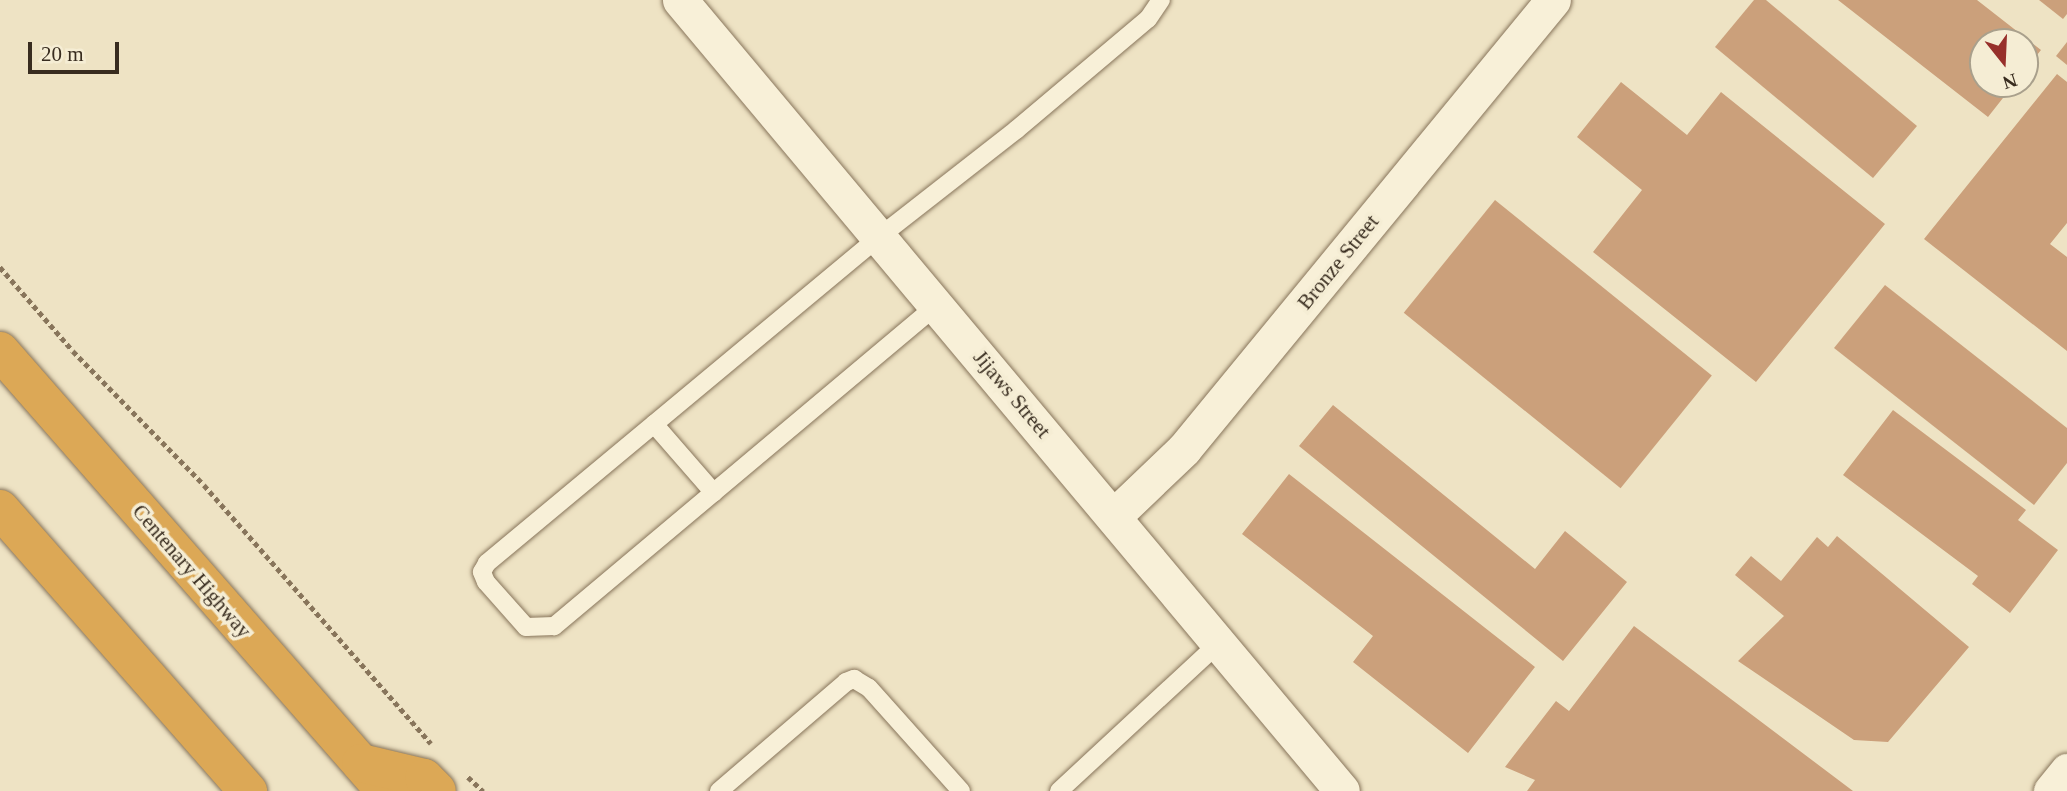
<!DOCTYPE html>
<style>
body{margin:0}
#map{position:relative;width:2067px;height:791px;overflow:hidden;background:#eee3c4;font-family:Georgia,serif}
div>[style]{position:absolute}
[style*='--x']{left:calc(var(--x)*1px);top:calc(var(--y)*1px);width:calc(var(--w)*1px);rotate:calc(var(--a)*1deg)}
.building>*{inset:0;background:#cba07b;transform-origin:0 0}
.path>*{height:4.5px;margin-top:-2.25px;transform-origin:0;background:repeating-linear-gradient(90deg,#88755b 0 5px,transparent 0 8.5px)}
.roads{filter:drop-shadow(0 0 2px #88755b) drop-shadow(0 0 2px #88755b)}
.lane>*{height:18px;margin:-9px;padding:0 9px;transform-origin:9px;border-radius:9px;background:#f8f0d8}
.street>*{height:35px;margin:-17.5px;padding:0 17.5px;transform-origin:17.5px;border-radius:17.5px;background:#f8f0d8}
.highway>*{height:38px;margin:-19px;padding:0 19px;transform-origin:19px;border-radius:19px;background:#dca856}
span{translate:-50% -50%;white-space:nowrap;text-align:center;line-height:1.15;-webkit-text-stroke:7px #f5edd4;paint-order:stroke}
.street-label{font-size:21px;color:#382c1f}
.north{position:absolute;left:1969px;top:28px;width:70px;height:70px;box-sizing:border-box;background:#f5edd4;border:2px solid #a9a08c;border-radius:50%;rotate:162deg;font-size:19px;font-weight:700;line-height:28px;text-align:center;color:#382c1f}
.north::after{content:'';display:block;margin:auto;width:24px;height:32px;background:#97302b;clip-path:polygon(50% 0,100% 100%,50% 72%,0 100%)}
.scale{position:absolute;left:28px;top:42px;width:91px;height:32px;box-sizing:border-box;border:4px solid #382c1f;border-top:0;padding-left:9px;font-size:21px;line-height:24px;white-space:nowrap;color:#382c1f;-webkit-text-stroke:5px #f5edd4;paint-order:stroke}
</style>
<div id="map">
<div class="building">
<div style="clip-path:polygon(1754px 0,1766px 0,1917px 126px,1873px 178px,1715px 47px)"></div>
<div style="clip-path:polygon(1838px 0,1977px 0,2041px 50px,2025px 70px,2025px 42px,1983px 42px,1983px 84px,2014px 84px,1988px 117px)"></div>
<div style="clip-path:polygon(2039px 0,2067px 0,2067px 14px,2063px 19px)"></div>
<div style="clip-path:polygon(2067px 42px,2067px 65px,2056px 56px)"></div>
<div style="clip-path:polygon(2057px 74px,2067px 82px,2067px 223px,2050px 244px,2067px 257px,2067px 351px,1924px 239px)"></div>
<div style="clip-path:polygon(1621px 82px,1687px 135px,1721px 92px,1885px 224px,1756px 382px,1593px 252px,1642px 190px,1577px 137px)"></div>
<div style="left:1495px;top:200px;width:279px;height:145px;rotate:39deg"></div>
<div style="clip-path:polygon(1885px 285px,2067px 428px,2067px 463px,2034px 505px,1834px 348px)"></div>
<div style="clip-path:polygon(1333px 405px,1535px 569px,1565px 531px,1627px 582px,1563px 661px,1299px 446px)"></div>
<div style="clip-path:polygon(1893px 410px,2026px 510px,2018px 520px,2058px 550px,2010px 613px,1972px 584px,1978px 576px,1843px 475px)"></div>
<div style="clip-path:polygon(1289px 474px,1535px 667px,1468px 753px,1353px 662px,1373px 636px,1242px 534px)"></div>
<div style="clip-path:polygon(1837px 536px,1969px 647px,1888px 742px,1854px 740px,1738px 661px,1784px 616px,1735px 575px,1751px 556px,1781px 581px,1817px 537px,1828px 547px)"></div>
<div style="clip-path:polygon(1634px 626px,1853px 791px,1527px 791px,1535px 780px,1505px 767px,1556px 701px,1569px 711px)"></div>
</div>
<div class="path">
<div style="--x:0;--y:267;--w:111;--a:49"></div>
<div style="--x:73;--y:351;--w:187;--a:45.6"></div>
<div style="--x:204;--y:485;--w:344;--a:48.7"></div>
<div style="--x:468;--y:777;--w:21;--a:43"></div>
</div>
<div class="roads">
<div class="lane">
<div style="--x:937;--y:305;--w:500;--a:140"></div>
<div style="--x:554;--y:626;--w:28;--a:178"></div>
<div style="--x:526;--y:627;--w:60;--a:-131.6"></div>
<div style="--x:486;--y:582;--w:11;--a:-112"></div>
<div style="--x:482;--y:572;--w:10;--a:-61"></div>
<div style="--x:487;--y:563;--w:510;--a:-39.75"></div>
<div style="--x:879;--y:237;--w:174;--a:-38"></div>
<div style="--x:1016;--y:130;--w:172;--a:-40.1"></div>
<div style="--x:1148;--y:19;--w:23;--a:-56"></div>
<div style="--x:654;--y:424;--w:91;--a:49"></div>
<div style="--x:719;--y:791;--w:167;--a:-40.6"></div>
<div style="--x:846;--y:682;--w:9;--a:-21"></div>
<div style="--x:854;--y:679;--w:17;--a:31"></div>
<div style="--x:869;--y:688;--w:138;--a:48.2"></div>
<div style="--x:1059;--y:791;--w:218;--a:-42.8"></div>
</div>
<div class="street">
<div style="--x:680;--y:0;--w:1031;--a:50.07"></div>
<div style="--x:1114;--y:516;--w:97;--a:-43.7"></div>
<div style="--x:1184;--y:449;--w:581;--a:-50.59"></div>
<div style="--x:2051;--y:791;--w:26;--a:-51"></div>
</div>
<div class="highway">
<div style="--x:0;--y:351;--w:585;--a:48.81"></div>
<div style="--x:0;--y:509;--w:376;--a:48.7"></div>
<div style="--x:361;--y:763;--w:65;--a:13.4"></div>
<div style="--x:424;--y:778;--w:18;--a:45"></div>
</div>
</div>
<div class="street-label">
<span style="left:1338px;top:262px;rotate:-51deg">Bronze Street</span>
<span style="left:1012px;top:394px;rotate:50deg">Jijaws Street</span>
<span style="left:192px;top:571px;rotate:49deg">Centenary Highway</span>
</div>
<div class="north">N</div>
<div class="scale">20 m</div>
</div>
